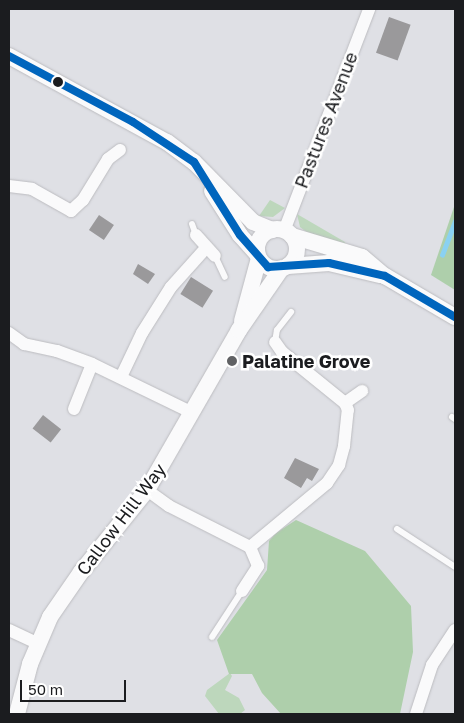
<!DOCTYPE html>
<style>
body{margin:0}
#map{position:relative;width:464px;height:723px;overflow:hidden;background:#dfe0e5;font-family:"Golos Text",sans-serif}
div>[style]{position:absolute}
[style*='--x']{left:calc(var(--x)*1px);top:calc(var(--y)*1px);width:calc(var(--w)*1px);rotate:calc(var(--a)*1deg)}
.green>*{inset:0;background:#bdd7bc}
.forest>*{inset:0;background:#aecfab}
.stream>*{height:4.5px;margin:-2.25px;padding:0 2.25px;transform-origin:2.25px;border-radius:2.25px;background:#8ad1f2}
.building>*{inset:0;background:#9a999b;transform-origin:0 0}
.roads{filter:drop-shadow(0 0 1px #bcbcc0) drop-shadow(0 0 1px #bcbcc0)}
.service>*{height:6px;margin:-3px;padding:0 3px;transform-origin:3px;border-radius:3px;background:#fafafb}
.minor>*{height:12px;margin:-6px;padding:0 6px;transform-origin:6px;border-radius:6px;background:#fafafb}
.tertiary>*{height:16px;margin:-8px;padding:0 8px;transform-origin:8px;border-radius:8px;background:#fafafb}
.tertiary>.ring{margin:-8px;padding:0;box-sizing:content-box;background:none;border:16px solid #fafafb;border-radius:50%}
.bus-1>*{height:8px;margin:-4px;padding:0 4px;transform-origin:4px;border-radius:4px;background:#0065bd}
.dots>*{width:14px;height:14px;translate:-50% -50%;box-sizing:border-box;border:2px solid #fff;border-radius:50%}
span{translate:-50% -50%;white-space:nowrap;text-align:center;line-height:1.15;-webkit-text-stroke:5px #fff;paint-order:stroke}
.street-label{font-size:18px;color:#1b1c1f}
.poi-label{font-size:18px;color:#1b1c1f;font-weight:700}
.left{translate:0 -50%;text-align:left}
.frame{position:absolute;inset:0;border:10px solid #1b1c1f;pointer-events:none}
.scale{position:absolute;left:20px;top:680px;width:106px;height:22px;box-sizing:border-box;border:2px solid #1b1c1f;border-top:0;padding-left:6px;font-size:15px;line-height:18px;white-space:nowrap;color:#1b1c1f;-webkit-text-stroke:4px #fff;paint-order:stroke}
</style>
<div id="map">
<div class="green">
<div style="clip-path:polygon(270px 200px,285px 208px,273px 217px,259px 216px)"></div>
<div style="clip-path:polygon(297px 214px,345px 242px,346px 245px,309px 234px,300px 227px)"></div>
<div style="clip-path:polygon(230px 673px,232px 676px,225px 690px,239px 698px,245px 710px,240px 714px,219px 714px,205px 696px,207px 690px)"></div>
</div>
<div class="forest">
<div style="clip-path:polygon(455px 204px,455px 290px,431px 275px)"></div>
<div style="clip-path:polygon(296px 520px,365px 551px,411px 606px,413px 652px,400px 714px,281px 714px,262px 693px,252px 674px,229px 674px,217px 640px,267px 570px,269px 541px,276px 533px)"></div>
</div>
<div class="stream">
<div style="--x:442;--y:255;--w:36;--a:-69"></div>
</div>
<div class="building">
<div style="left:389px;top:17px;width:23px;height:38px;rotate:20deg"></div>
<div style="left:99px;top:215px;width:18px;height:18px;rotate:34deg"></div>
<div style="clip-path:polygon(138px 264px,155px 274px,148px 284px,133px 274px)"></div>
<div style="left:191px;top:277px;width:26px;height:20px;rotate:32deg"></div>
<div style="left:43px;top:415px;width:23px;height:17px;rotate:38deg"></div>
<div style="clip-path:polygon(295px 458px,319px 469px,312px 481px,307px 478px,301px 488px,284px 478px)"></div>
</div>
<div class="roads">
<div class="service">
<div style="--x:192;--y:224;--w:12;--a:70"></div>
<div style="--x:215;--y:256;--w:23;--a:65"></div>
<div style="--x:275;--y:342;--w:12;--a:-81"></div>
<div style="--x:277;--y:330;--w:23;--a:-52"></div>
<div style="--x:452;--y:417;--w:4;--a:34"></div>
<div style="--x:397;--y:529;--w:69;--a:33.2"></div>
<div style="--x:212;--y:637;--w:55;--a:-56.9"></div>
</div>
<div class="minor">
<div style="--x:9;--y:186;--w:23;--a:7"></div>
<div style="--x:32;--y:189;--w:45;--a:29.4"></div>
<div style="--x:71;--y:211;--w:16;--a:-43"></div>
<div style="--x:83;--y:200;--w:48;--a:-58.6"></div>
<div style="--x:108;--y:159;--w:15;--a:-37"></div>
<div style="--x:284;--y:231;--w:238;--a:-69"></div>
<div style="--x:196;--y:235;--w:28;--a:48"></div>
<div style="--x:9;--y:333;--w:19;--a:36"></div>
<div style="--x:24;--y:344;--w:34;--a:12"></div>
<div style="--x:57;--y:351;--w:37;--a:20"></div>
<div style="--x:92;--y:364;--w:110;--a:25.9"></div>
<div style="--x:121;--y:377;--w:49;--a:-64.5"></div>
<div style="--x:142;--y:333;--w:54;--a:-57.8"></div>
<div style="--x:171;--y:287;--w:52;--a:-48.1"></div>
<div style="--x:345;--y:403;--w:21;--a:-35"></div>
<div style="--x:74;--y:409;--w:48;--a:-68.2"></div>
<div style="--x:147;--y:490;--w:27;--a:36"></div>
<div style="--x:169;--y:506;--w:91;--a:26.8"></div>
<div style="--x:250;--y:547;--w:100;--a:-39.7"></div>
<div style="--x:327;--y:483;--w:22;--a:-56"></div>
<div style="--x:339;--y:465;--w:20;--a:-75"></div>
<div style="--x:344;--y:446;--w:36;--a:-84"></div>
<div style="--x:348;--y:410;--w:8;--a:-113"></div>
<div style="--x:345;--y:403;--w:81;--a:-141"></div>
<div style="--x:282;--y:352;--w:12;--a:-125"></div>
<div style="--x:242;--y:591;--w:30;--a:-57"></div>
<div style="--x:258;--y:566;--w:21;--a:-113"></div>
<div style="--x:9;--y:630;--w:31;--a:25"></div>
<div style="--x:416;--y:714;--w:52;--a:-71.9"></div>
<div style="--x:432;--y:665;--w:42;--a:-56.7"></div>
</div>
<div class="tertiary">
<div style="--x:9;--y:56;--w:180;--a:28.6"></div>
<div style="--x:167;--y:142;--w:34;--a:37"></div>
<div style="--x:194;--y:162;--w:84;--a:45.5"></div>
<div style="--x:253;--y:222;--w:21;--a:23"></div>
<div style="--x:212;--y:191;--w:52;--a:57.5"></div>
<div style="--x:240;--y:235;--w:25;--a:48"></div>
<div class="ring" style="left:257px;top:229px;width:24px;height:24px"></div>
<div style="--x:292;--y:236;--w:73;--a:16.7"></div>
<div style="--x:362;--y:257;--w:30;--a:40"></div>
<div style="--x:385;--y:276;--w:81;--a:30.4"></div>
<div style="--x:288;--y:266;--w:41;--a:-4.2"></div>
<div style="--x:329;--y:263;--w:52;--a:13.2"></div>
<div style="--x:242;--y:321;--w:65;--a:-74.9"></div>
<div style="--x:17;--y:714;--w:52;--a:-75.4"></div>
<div style="--x:30;--y:664;--w:51;--a:-66.9"></div>
<div style="--x:50;--y:617;--w:55;--a:-55.4"></div>
<div style="--x:81;--y:572;--w:105;--a:-51.2"></div>
<div style="--x:147;--y:490;--w:185;--a:-60.1"></div>
<div style="--x:239;--y:330;--w:75;--a:-55.3"></div>
</div>
</div>
<div class="bus-1">
<div style="--x:9;--y:56;--w:140;--a:28"></div>
<div style="--x:133;--y:122;--w:73;--a:33.3"></div>
<div style="--x:194;--y:162;--w:86;--a:57.8"></div>
<div style="--x:240;--y:235;--w:43;--a:48.8"></div>
<div style="--x:268;--y:267;--w:61;--a:-3.8"></div>
<div style="--x:329;--y:263;--w:57;--a:13.1"></div>
<div style="--x:385;--y:276;--w:81;--a:30.4"></div>
</div>
<div class="dots">
<div style="left:58px;top:82px;background:#1b1c1f"></div>
<div style="left:232px;top:361px;background:#606164"></div>
</div>
<div class="street-label">
<span style="left:326px;top:120px;rotate:-69deg">Pastures Avenue</span>
<span style="left:121px;top:519px;rotate:-53deg">Callow Hill Way</span>
</div>
<div class="poi-label">
<span class="left" style="left:242px;top:361px">Palatine Grove</span>
</div>
<div class="frame"></div>
<div class="scale">50 m</div>
</div>
